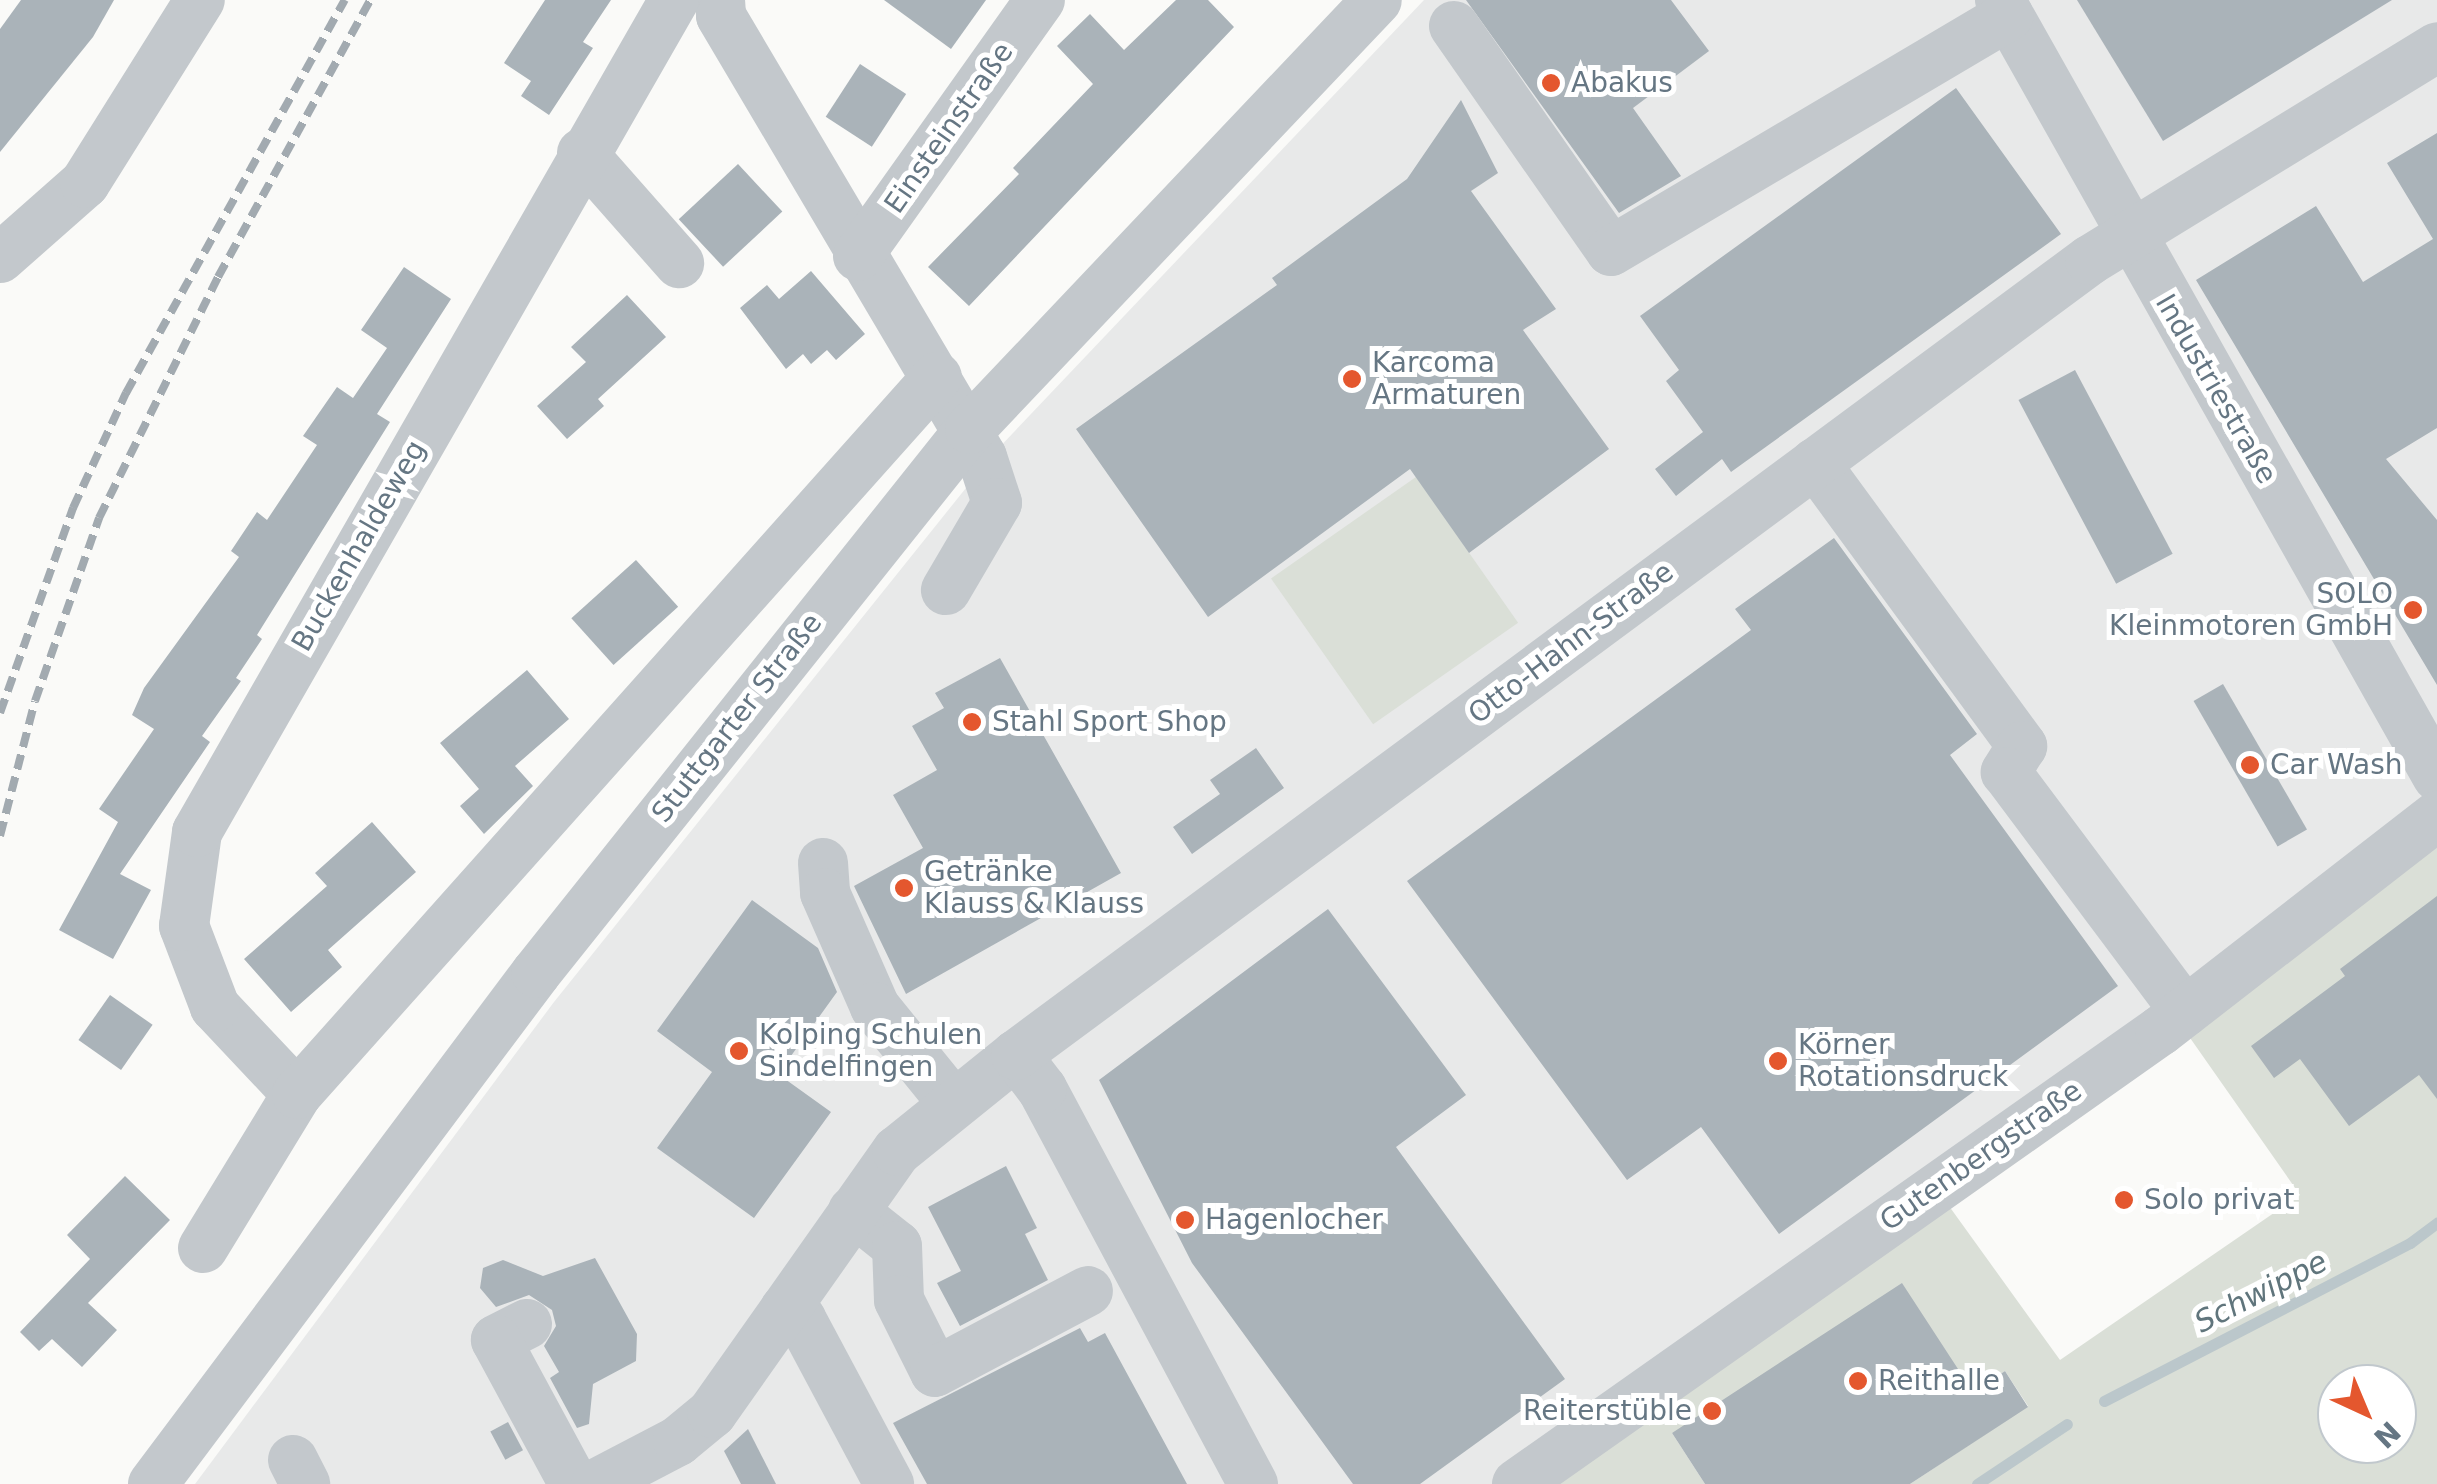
<!DOCTYPE html>
<meta charset="utf-8">
<style>
body{margin:0}
#map{position:relative;width:2437px;height:1484px;overflow:hidden;background:#fafaf8;font-family:"DejaVu Sans",sans-serif}
div>[style]{position:absolute}
[style*='--x']{left:calc(var(--x)*1px);top:calc(var(--y)*1px);width:calc(var(--w)*1px);rotate:calc(var(--a)*1deg)}
.built>*{inset:0;background:#e8e9e9}
.green>*{inset:0;background:#dadfd7;transform-origin:0 0}
.stream>*{height:11px;margin:-5.5px;padding:0 5.5px;transform-origin:5.5px;border-radius:5.5px;background:#bbc7cb}
.building>*{inset:0;background:#aab3b9;transform-origin:0 0}
.minor>*{height:50px;margin:-25px;padding:0 25px;transform-origin:25px;border-radius:25px;background:#c3c8cc}
.rail>*{height:8px;margin-top:-4px;transform-origin:0;background:repeating-linear-gradient(90deg,#a2aab0 0 15px,transparent 0 23px)}
.dots>*{width:28px;height:28px;translate:-50% -50%;box-sizing:border-box;border:5px solid #fff;border-radius:50%}
span{translate:-50% -50%;white-space:nowrap;text-align:center;line-height:1.15;-webkit-text-stroke:10px #fff;paint-order:stroke}
.poi-label{font-size:28px;color:#657683}
.left{translate:0 -50%;text-align:left}
.right{translate:-100% -50%;text-align:right}
.street-label{font-size:28px;color:#657683}
.water-label{font-size:30px;color:#60757c;font-style:italic}
.north{position:absolute;left:2317px;top:1364px;width:100px;height:100px;box-sizing:border-box;background:#fff;border:2px solid #c1c8cd;border-radius:50%;rotate:136deg;font-size:28px;font-weight:700;line-height:40px;text-align:center;color:#657683}
.north::after{content:'';display:block;margin:auto;width:35px;height:45px;background:#e4572e;clip-path:polygon(50% 0,100% 100%,50% 72%,0 100%)}
</style>
<div id="map">
<div class="built">
<div style="clip-path:polygon(1424px 0,2437px 0,2437px 806px,1529px 1484px,195px 1484px,554px 1002px,994px 453px)"></div>
</div>
<div class="green">
<div style="left:1416px;top:477px;width:178px;height:177px;rotate:55deg"></div>
<div style="clip-path:polygon(evenodd,2437px 806px,2437px 1484px,1910px 1484px,2028px 1406px,2005px 1371px,1973px 1392px,1672px 1433px,1705px 1484px,1536px 1484px,2437px 806px,2188px 1035px,2300px 1195px,2060px 1360px,1949px 1206px,2188px 1035px,2437px 806px,2337px 1384px,2397px 1384px,2397px 1444px,2337px 1444px,2337px 1384px)"></div>
</div>
<div class="stream">
<div style="--x:2104;--y:1401;--w:344;--a:-27.3"></div>
<div style="--x:2410;--y:1243;--w:34;--a:-37"></div>
<div style="--x:1977;--y:1484;--w:108;--a:-33.7"></div>
</div>
<div class="building">
<div style="clip-path:polygon(21px 0,114px 0,93px 37px,0 152px,0 29px)"></div>
<div style="clip-path:polygon(545px 0,611px 0,583px 42px,593px 48px,549px 115px,521px 96px,531px 81px,504px 63px)"></div>
<div style="clip-path:polygon(884px 0,986px 0,951px 49px)"></div>
<div style="clip-path:polygon(1176px 0,1208px 0,1234px 27px,969px 306px,928px 267px,1019px 174px,1013px 168px,1093px 84px,1057px 46px,1090px 14px,1124px 50px)"></div>
<div style="clip-path:polygon(1466px 0,1671px 0,1709px 51px,1633px 108px,1681px 176px,1619px 213px)"></div>
<div style="clip-path:polygon(2077px 0,2392px 0,2163px 141px)"></div>
<div style="left:860px;top:64px;width:55px;height:63px;rotate:33deg"></div>
<div style="clip-path:polygon(1956px 88px,2061px 234px,1731px 472px,1722px 459px,1676px 496px,1655px 469px,1703px 432px,1666px 381px,1679px 370px,1640px 316px)"></div>
<div style="clip-path:polygon(1461px 100px,1498px 173px,1471px 191px,1556px 309px,1523px 330px,1609px 449px,1469px 553px,1410px 469px,1208px 617px,1076px 429px,1277px 285px,1272px 278px,1407px 179px)"></div>
<div style="clip-path:polygon(2437px 133px,2437px 428px,2386px 459px,2437px 520px,2437px 685px,2196px 280px,2316px 206px,2363px 282px,2433px 239px,2387px 163px)"></div>
<div style="left:738px;top:164px;width:65px;height:81px;rotate:47deg"></div>
<div style="clip-path:polygon(404px 267px,451px 299px,377px 414px,390px 422px,257px 635px,262px 639px,236px 678px,241px 681px,202px 736px,210px 742px,120px 874px,151px 890px,113px 959px,59px 930px,118px 822px,99px 809px,154px 729px,132px 715px,144px 688px,239px 557px,231px 551px,257px 512px,267px 520px,317px 445px,303px 436px,337px 387px,353px 398px,387px 348px,361px 330px)"></div>
<div style="clip-path:polygon(811px 271px,865px 334px,836px 360px,827px 350px,811px 364px,803px 354px,786px 369px,740px 308px,767px 285px,779px 299px)"></div>
<div style="clip-path:polygon(627px 295px,666px 337px,598px 399px,604px 406px,567px 439px,537px 406px,586px 362px,571px 347px)"></div>
<div style="left:2075px;top:370px;width:208px;height:64px;rotate:62deg"></div>
<div style="clip-path:polygon(1834px 538px,1977px 734px,1950px 755px,2118px 986px,1779px 1234px,1701px 1127px,1627px 1180px,1407px 881px,1751px 630px,1735px 609px)"></div>
<div style="left:636px;top:560px;width:63px;height:87px;rotate:48deg"></div>
<div style="clip-path:polygon(1000px 658px,1121px 873px,906px 994px,854px 886px,923px 848px,893px 795px,937px 770px,912px 726px,944px 708px,935px 693px)"></div>
<div style="clip-path:polygon(527px 670px,569px 719px,515px 766px,533px 786px,484px 834px,460px 806px,479px 789px,440px 743px)"></div>
<div style="left:2223px;top:684px;width:168px;height:34px;rotate:60deg"></div>
<div style="clip-path:polygon(1256px 748px,1284px 788px,1192px 854px,1173px 827px,1220px 794px,1210px 780px)"></div>
<div style="clip-path:polygon(372px 822px,416px 872px,328px 950px,342px 967px,291px 1012px,244px 959px,327px 886px,315px 873px)"></div>
<div style="clip-path:polygon(2437px 896px,2437px 1099px,2419px 1075px,2349px 1126px,2300px 1059px,2274px 1078px,2251px 1046px,2345px 976px,2340px 969px)"></div>
<div style="clip-path:polygon(752px 900px,818px 948px,837px 992px,778px 1074px,831px 1112px,754px 1218px,657px 1148px,712px 1072px,657px 1031px)"></div>
<div style="clip-path:polygon(1328px 909px,1466px 1095px,1396px 1147px,1565px 1379px,1420px 1484px,1353px 1484px,1192px 1263px,1099px 1080px)"></div>
<div style="left:110px;top:995px;width:52px;height:55px;rotate:35deg"></div>
<div style="clip-path:polygon(1006px 1166px,1037px 1228px,1025px 1234px,1048px 1280px,960px 1326px,937px 1283px,961px 1271px,928px 1207px)"></div>
<div style="clip-path:polygon(125px 1176px,170px 1220px,88px 1303px,117px 1330px,82px 1367px,52px 1339px,39px 1351px,20px 1332px,90px 1259px,67px 1235px)"></div>
<div style="clip-path:polygon(595px 1258px,637px 1334px,636px 1361px,593px 1384px,589px 1424px,577px 1428px,550px 1378px,559px 1372px,544px 1346px,556px 1326px,552px 1310px,529px 1295px,496px 1307px,480px 1288px,483px 1268px,503px 1260px,543px 1276px)"></div>
<div style="clip-path:polygon(1902px 1283px,1973px 1392px,2005px 1371px,2028px 1407px,1910px 1484px,1705px 1484px,1672px 1433px)"></div>
<div style="clip-path:polygon(1080px 1328px,1088px 1342px,1105px 1333px,1187px 1484px,927px 1484px,893px 1423px)"></div>
<div style="left:508px;top:1422px;width:32px;height:20px;rotate:62deg"></div>
<div style="clip-path:polygon(748px 1429px,776px 1484px,741px 1484px,724px 1451px)"></div>
</div>
<div class="minor">
<div style="--x:720;--y:0;--w:16;--a:86"></div>
<div style="--x:721;--y:16;--w:512;--a:59.38"></div>
<div style="--x:982;--y:457;--w:48;--a:71.9"></div>
<div style="--x:997;--y:503;--w:101;--a:120.4"></div>
<div style="--x:2000;--y:0;--w:891;--a:60.61"></div>
<div style="--x:1454;--y:26;--w:274;--a:55.1"></div>
<div style="--x:1611;--y:251;--w:462;--a:-30.6"></div>
<div style="--x:582;--y:153;--w:147;--a:48.6"></div>
<div style="--x:858;--y:256;--w:314;--a:-54.6"></div>
<div style="--x:0;--y:258;--w:113;--a:-41.4"></div>
<div style="--x:85;--y:183;--w:216;--a:-57.9"></div>
<div style="--x:1815;--y:463;--w:351;--a:53.8"></div>
<div style="--x:2022;--y:746;--w:31;--a:122"></div>
<div style="--x:2006;--y:772;--w:299;--a:53.2"></div>
<div style="--x:823;--y:863;--w:30;--a:86"></div>
<div style="--x:825;--y:893;--w:124;--a:66.3"></div>
<div style="--x:875;--y:1007;--w:121;--a:51"></div>
<div style="--x:297;--y:1094;--w:120;--a:-133.3"></div>
<div style="--x:215;--y:1007;--w:87;--a:-110.9"></div>
<div style="--x:184;--y:926;--w:95;--a:-82.1"></div>
<div style="--x:197;--y:832;--w:959;--a:-60.17"></div>
<div style="--x:853;--y:1211;--w:56;--a:38.5"></div>
<div style="--x:897;--y:1246;--w:54;--a:87.9"></div>
<div style="--x:899;--y:1300;--w:80;--a:63.4"></div>
<div style="--x:935;--y:1372;--w:173;--a:-27.9"></div>
<div style="--x:203;--y:1248;--w:180;--a:-58.6"></div>
<div style="--x:297;--y:1094;--w:961;--a:-48.25"></div>
<div style="--x:785;--y:1309;--w:19;--a:32"></div>
<div style="--x:801;--y:1319;--w:187;--a:61.9"></div>
<div style="--x:527;--y:1324;--w:35;--a:153"></div>
<div style="--x:496;--y:1340;--w:164;--a:61.6"></div>
<div style="--x:293;--y:1460;--w:27;--a:63"></div>
<div style="--x:153;--y:1484;--w:639;--a:-53.15"></div>
<div style="--x:536;--y:973;--w:696;--a:-51.42"></div>
<div style="--x:970;--y:429;--w:591;--a:-46.51"></div>
<div style="--x:596;--y:1484;--w:93;--a:-27.7"></div>
<div style="--x:678;--y:1441;--w:44;--a:-39.5"></div>
<div style="--x:712;--y:1413;--w:321;--a:-54.8"></div>
<div style="--x:897;--y:1151;--w:153;--a:-38.9"></div>
<div style="--x:1253;--y:1484;--w:448;--a:-118.1"></div>
<div style="--x:1042;--y:1089;--w:43;--a:-127.4"></div>
<div style="--x:1016;--y:1055;--w:1336;--a:-36.51"></div>
<div style="--x:2090;--y:260;--w:407;--a:-31.5"></div>
<div style="--x:1517;--y:1484;--w:787;--a:-35.17"></div>
<div style="--x:2160;--y:1031;--w:351;--a:-37.8"></div>
</div>
<div class="rail">
<div style="--x:0;--y:713;--w:218;--a:-70.4"></div>
<div style="--x:73;--y:508;--w:127;--a:-65.3"></div>
<div style="--x:126;--y:393;--w:450;--a:-60.9"></div>
<div style="--x:0;--y:836;--w:139;--a:-75.5"></div>
<div style="--x:35;--y:701;--w:194;--a:-70.7"></div>
<div style="--x:99;--y:518;--w:269;--a:-63.7"></div>
<div style="--x:218;--y:277;--w:316;--a:-61.2"></div>
</div>
<div class="dots">
<div style="left:1551px;top:83px;background:#e4572e"></div>
<div style="left:1352px;top:379px;background:#e4572e"></div>
<div style="left:2413px;top:610px;background:#e4572e"></div>
<div style="left:972px;top:722px;background:#e4572e"></div>
<div style="left:2250px;top:765px;background:#e4572e"></div>
<div style="left:904px;top:888px;background:#e4572e"></div>
<div style="left:739px;top:1051px;background:#e4572e"></div>
<div style="left:1778px;top:1061px;background:#e4572e"></div>
<div style="left:2124px;top:1200px;background:#e4572e"></div>
<div style="left:1185px;top:1220px;background:#e4572e"></div>
<div style="left:1858px;top:1381px;background:#e4572e"></div>
<div style="left:1712px;top:1411px;background:#e4572e"></div>
</div>
<div class="poi-label">
<span class="left" style="left:1571px;top:83px">Abakus</span>
<span class="left" style="left:1372px;top:379px">Karcoma<br>Armaturen</span>
<span class="right" style="left:2393px;top:610px">SOLO<br>Kleinmotoren GmbH</span>
<span class="left" style="left:992px;top:722px">Stahl Sport Shop</span>
<span class="left" style="left:2270px;top:765px">Car Wash</span>
<span class="left" style="left:924px;top:888px">Getränke<br>Klauss &amp; Klauss</span>
<span class="left" style="left:759px;top:1051px">Kolping Schulen<br>Sindelfingen</span>
<span class="left" style="left:1798px;top:1061px">Körner<br>Rotationsdruck</span>
<span class="left" style="left:2144px;top:1200px">Solo privat</span>
<span class="left" style="left:1205px;top:1220px">Hagenlocher</span>
<span class="left" style="left:1878px;top:1381px">Reithalle</span>
<span class="right" style="left:1692px;top:1411px">Reiterstüble</span>
</div>
<div class="street-label">
<span style="left:949px;top:128px;rotate:-55deg">Einsteinstraße</span>
<span style="left:2216px;top:389px;rotate:60deg">Industriestraße</span>
<span style="left:359px;top:546px;rotate:-60deg">Buckenhaldeweg</span>
<span style="left:1571px;top:643px;rotate:-37deg">Otto-Hahn-Straße</span>
<span style="left:737px;top:718px;rotate:-52deg">Stuttgarter Straße</span>
<span style="left:1981px;top:1156px;rotate:-35deg">Gutenbergstraße</span>
</div>
<div class="water-label">
<span style="left:2261px;top:1292px;rotate:-27deg">Schwippe</span>
</div>
<div class="north">N</div>
</div>
